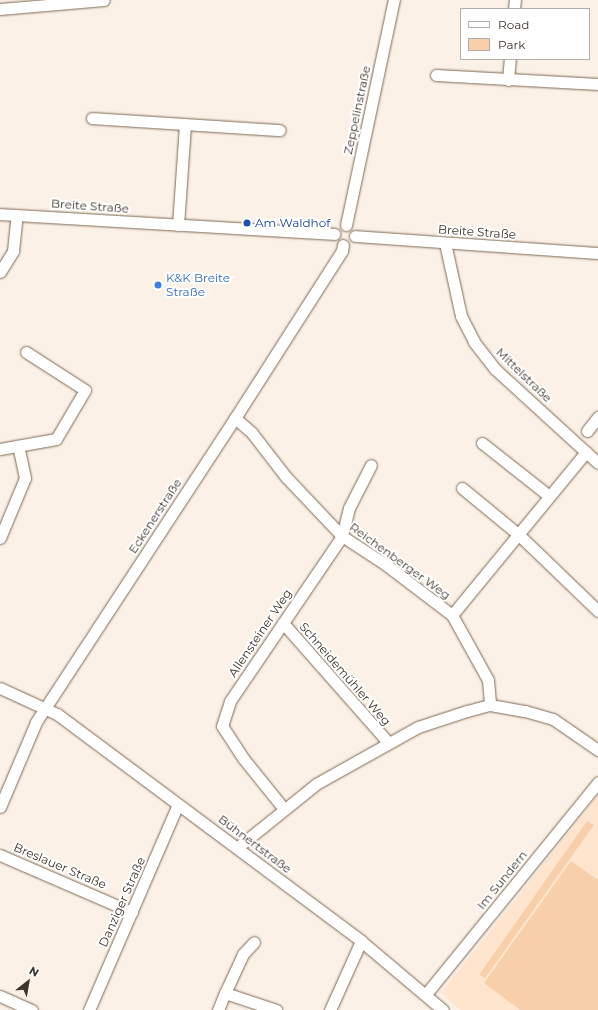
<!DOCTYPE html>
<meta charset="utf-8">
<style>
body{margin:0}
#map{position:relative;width:598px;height:1010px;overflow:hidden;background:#fbf1e7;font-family:Montserrat,sans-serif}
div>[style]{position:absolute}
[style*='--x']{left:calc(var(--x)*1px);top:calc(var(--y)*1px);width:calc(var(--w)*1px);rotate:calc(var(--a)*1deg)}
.built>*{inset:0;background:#ffe5cd}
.green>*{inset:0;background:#f7d0ab}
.roads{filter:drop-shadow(0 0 1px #7f6953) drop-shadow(0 0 1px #7f6953)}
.street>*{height:11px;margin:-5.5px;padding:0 5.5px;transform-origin:5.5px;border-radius:5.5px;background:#fff}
.dots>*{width:11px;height:11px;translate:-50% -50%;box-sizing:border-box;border:2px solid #fff;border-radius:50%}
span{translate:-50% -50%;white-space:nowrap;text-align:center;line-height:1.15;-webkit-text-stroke:4px #fff;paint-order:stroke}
.street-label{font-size:12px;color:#3d332a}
.transit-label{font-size:12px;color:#164399}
.left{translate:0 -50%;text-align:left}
.shop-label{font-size:12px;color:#366cbe}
.legend{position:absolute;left:460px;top:8px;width:130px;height:52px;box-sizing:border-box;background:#fff;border:1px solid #b1adaa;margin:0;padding:5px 7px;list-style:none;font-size:12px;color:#3d332a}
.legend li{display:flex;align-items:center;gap:8px;height:20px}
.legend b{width:20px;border:1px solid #b1adaa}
.north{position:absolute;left:8px;top:962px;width:40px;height:40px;-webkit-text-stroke:3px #fff;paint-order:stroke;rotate:31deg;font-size:11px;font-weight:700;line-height:16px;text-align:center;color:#3d332a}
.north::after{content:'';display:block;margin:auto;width:14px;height:18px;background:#3d332a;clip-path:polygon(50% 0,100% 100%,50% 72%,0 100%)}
</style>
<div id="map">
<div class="built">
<div style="clip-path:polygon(598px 795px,598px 1010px,460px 1010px,441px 993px)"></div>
</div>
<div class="green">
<div style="clip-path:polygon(587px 821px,594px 825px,485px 978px,479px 975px)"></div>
<div style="clip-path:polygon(571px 861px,598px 880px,598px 1010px,520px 1010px,484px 983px)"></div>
</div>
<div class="roads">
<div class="street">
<div style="--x:0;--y:9;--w:104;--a:-4.9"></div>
<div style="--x:514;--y:9;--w:9;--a:-84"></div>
<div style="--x:436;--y:75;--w:162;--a:3.2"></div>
<div style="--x:508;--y:80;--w:21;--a:-85"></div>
<div style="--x:92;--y:118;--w:188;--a:3.7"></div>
<div style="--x:0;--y:214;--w:335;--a:3.4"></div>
<div style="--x:178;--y:225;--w:99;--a:-86"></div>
<div style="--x:346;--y:225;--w:230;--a:-78"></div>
<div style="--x:355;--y:236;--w:244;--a:4"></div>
<div style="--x:445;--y:243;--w:75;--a:77.6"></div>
<div style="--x:461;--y:316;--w:29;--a:63"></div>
<div style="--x:474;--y:342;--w:34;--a:52"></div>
<div style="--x:495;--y:369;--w:139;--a:42.4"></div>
<div style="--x:0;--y:272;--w:25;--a:-58"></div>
<div style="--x:13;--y:251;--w:36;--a:-84"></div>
<div style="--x:235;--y:418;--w:23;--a:41"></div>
<div style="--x:252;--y:433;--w:56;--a:52.3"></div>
<div style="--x:286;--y:477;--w:81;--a:46.5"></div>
<div style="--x:342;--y:536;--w:51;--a:33.1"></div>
<div style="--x:385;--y:564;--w:84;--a:37.3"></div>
<div style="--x:452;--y:615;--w:74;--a:61"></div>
<div style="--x:488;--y:680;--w:25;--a:85"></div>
<div style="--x:587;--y:431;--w:18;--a:-52"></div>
<div style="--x:482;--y:443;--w:85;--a:38.3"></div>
<div style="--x:0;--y:449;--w:57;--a:-10.1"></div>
<div style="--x:56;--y:439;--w:57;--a:-59.4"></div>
<div style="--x:85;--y:390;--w:70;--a:-147.2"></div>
<div style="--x:462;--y:488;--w:72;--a:39.4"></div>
<div style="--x:518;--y:534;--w:111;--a:43.9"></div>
<div style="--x:0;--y:538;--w:65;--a:-67.4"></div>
<div style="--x:25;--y:478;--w:33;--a:-102"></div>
<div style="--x:452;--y:615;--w:211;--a:-50.6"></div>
<div style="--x:283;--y:623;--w:159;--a:48.6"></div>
<div style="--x:0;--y:688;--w:63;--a:24.5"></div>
<div style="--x:57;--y:714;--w:379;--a:36.7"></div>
<div style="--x:361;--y:941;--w:107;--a:40.1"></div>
<div style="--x:0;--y:807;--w:92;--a:-67"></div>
<div style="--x:36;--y:722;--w:363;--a:-56.8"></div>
<div style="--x:235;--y:418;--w:198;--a:-57.4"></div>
<div style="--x:342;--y:251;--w:6;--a:-81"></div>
<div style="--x:284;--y:809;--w:65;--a:-128.8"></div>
<div style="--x:243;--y:758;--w:38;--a:-123"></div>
<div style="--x:222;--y:726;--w:26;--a:-72"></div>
<div style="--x:230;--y:701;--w:199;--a:-55.8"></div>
<div style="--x:342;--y:536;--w:29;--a:-76"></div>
<div style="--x:349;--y:508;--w:48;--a:-62.9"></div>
<div style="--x:238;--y:847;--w:100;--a:-38.9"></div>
<div style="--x:316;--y:784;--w:117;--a:-29.2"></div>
<div style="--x:418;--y:727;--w:52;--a:-18.1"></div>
<div style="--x:467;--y:711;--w:24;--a:-15"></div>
<div style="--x:490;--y:705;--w:36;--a:10"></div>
<div style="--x:525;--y:711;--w:29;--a:16"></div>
<div style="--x:553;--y:719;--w:55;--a:34.6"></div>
<div style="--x:0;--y:855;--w:144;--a:23.4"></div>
<div style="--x:225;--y:993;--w:43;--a:-65.2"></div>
<div style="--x:243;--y:954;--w:16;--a:-47"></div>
<div style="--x:426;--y:994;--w:273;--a:-50.9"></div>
<div style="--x:0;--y:996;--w:35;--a:24"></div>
<div style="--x:89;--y:1010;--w:224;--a:-66.6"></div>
<div style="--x:218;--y:1010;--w:18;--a:-68"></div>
<div style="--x:225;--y:993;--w:54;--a:18.4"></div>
<div style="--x:330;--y:1010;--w:76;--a:-65.8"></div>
</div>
</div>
<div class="dots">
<div style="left:247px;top:223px;background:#1a4fb4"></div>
<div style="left:158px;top:285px;background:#3f7fe0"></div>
</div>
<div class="street-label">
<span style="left:357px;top:110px;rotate:-78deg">Zeppelinstraße</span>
<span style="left:90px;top:206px;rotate:4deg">Breite Straße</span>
<span style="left:477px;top:232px;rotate:4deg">Breite Straße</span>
<span style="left:524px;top:375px;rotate:44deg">Mittelstraße</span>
<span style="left:155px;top:516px;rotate:-57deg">Eckenerstraße</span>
<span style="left:400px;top:561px;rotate:36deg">Reichenberger Weg</span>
<span style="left:260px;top:633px;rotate:-56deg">Allensteiner Weg</span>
<span style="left:345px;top:674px;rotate:49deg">Schneidemühler Weg</span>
<span style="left:255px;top:844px;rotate:37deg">Bühnertstraße</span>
<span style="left:60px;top:866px;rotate:23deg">Breslauer Straße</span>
<span style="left:502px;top:880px;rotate:-51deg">Im Sundern</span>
<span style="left:122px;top:902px;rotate:-66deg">Danziger Straße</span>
</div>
<div class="transit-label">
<span class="left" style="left:255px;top:223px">Am Waldhof</span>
</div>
<div class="shop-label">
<span class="left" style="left:166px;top:285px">K&amp;K Breite<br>Straße</span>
</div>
<ul class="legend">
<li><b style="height:5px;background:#fff"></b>Road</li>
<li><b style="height:11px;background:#f7d0ab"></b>Park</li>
</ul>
<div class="north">N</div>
</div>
